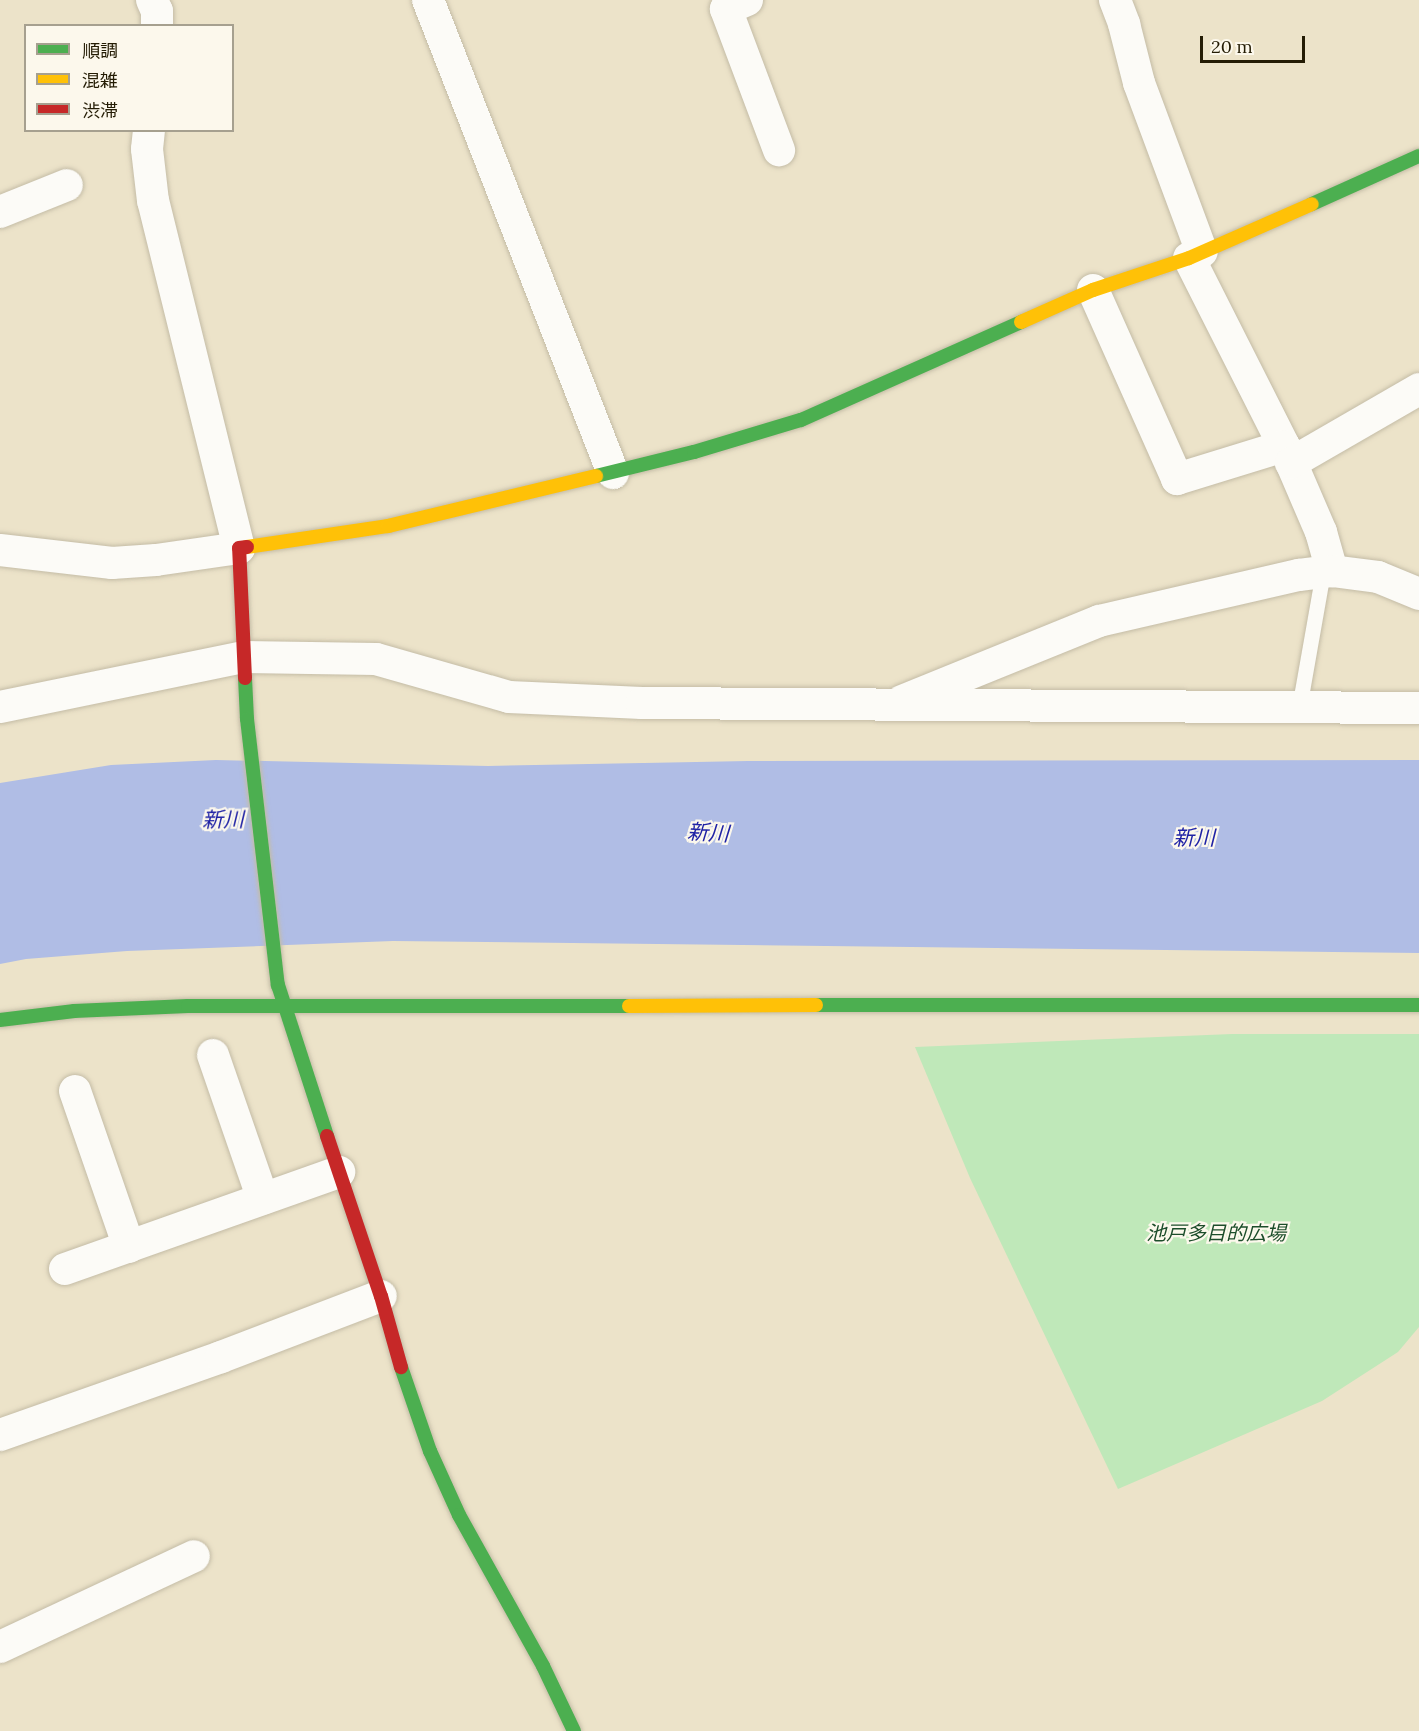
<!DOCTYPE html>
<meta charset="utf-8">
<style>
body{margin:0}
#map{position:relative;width:1419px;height:1731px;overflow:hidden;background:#ece3c9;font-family:Lora,"Noto Sans JP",serif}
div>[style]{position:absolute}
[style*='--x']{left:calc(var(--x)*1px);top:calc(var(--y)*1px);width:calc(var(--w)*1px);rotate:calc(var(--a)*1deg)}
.green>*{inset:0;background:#bfe8b9}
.water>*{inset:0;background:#b0bde5}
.roads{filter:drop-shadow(0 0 2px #c4bca6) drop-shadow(0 0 2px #c4bca6)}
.lane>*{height:15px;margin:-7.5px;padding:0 7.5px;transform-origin:7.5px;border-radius:7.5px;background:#fcfbf7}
.street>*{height:32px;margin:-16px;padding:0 16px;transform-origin:16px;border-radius:16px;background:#fcfbf7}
.fast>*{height:14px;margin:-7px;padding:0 7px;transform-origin:7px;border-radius:7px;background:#4caf50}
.slow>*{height:14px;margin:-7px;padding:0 7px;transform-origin:7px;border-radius:7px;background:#ffc107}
.jam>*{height:14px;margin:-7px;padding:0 7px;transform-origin:7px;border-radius:7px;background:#c62828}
span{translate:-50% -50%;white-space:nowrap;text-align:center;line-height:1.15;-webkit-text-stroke:4.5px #fcf8ec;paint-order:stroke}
.park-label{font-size:20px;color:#1c4d2a;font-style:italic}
.water-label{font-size:21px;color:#1f22a5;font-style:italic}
.legend{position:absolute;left:24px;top:24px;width:210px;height:108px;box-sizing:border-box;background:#fcf8ec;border:2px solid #a6a08f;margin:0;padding:8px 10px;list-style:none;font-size:18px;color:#241c04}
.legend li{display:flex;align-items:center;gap:12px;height:30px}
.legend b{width:30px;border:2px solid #a6a08f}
.scale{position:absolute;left:1200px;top:36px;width:105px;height:27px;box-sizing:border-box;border:3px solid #241c04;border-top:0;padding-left:8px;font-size:18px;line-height:21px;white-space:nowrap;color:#241c04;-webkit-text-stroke:4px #fcf8ec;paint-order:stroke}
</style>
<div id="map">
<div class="green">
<div style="clip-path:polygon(1232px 1034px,1419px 1034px,1419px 1327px,1398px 1352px,1322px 1401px,1118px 1489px,970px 1178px,915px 1047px)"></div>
</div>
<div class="water">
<div style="clip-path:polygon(216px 760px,488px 766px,748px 761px,1419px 760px,1419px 953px,393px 941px,127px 951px,26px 959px,0 964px,0 783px,111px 765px)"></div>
</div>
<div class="roads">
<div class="lane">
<div style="--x:1299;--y:708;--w:138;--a:-80"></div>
</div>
<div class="street">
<div style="--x:152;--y:0;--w:12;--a:66"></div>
<div style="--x:157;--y:11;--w:15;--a:90"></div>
<div style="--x:428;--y:0;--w:508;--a:68.64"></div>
<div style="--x:747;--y:0;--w:23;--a:157"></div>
<div style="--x:726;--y:9;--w:151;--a:69.4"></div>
<div style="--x:1115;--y:0;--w:26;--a:69"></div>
<div style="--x:1124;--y:24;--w:61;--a:75.7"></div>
<div style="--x:1139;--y:83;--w:180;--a:69.6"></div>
<div style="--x:0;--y:212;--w:72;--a:-21.9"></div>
<div style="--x:1189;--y:258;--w:211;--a:63.2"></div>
<div style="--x:1284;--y:446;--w:94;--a:66.7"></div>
<div style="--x:1321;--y:532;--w:41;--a:74.2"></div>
<div style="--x:1093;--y:290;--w:207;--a:66"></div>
<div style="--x:1177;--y:479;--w:112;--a:-17.1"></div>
<div style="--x:1291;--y:463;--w:148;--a:-30"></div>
<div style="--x:0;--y:550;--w:113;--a:6.6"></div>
<div style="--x:112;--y:563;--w:44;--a:-3.9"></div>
<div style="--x:156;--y:560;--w:84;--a:-8.2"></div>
<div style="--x:239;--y:548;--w:357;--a:-103.9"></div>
<div style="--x:153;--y:201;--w:52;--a:-96.6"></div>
<div style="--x:147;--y:149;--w:19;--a:-84"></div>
<div style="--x:902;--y:701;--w:213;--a:-22.1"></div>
<div style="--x:1099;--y:621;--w:205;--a:-13"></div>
<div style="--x:1299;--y:575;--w:33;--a:-7"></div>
<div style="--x:1332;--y:571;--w:46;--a:7.4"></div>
<div style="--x:1378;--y:577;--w:44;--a:22.5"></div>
<div style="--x:0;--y:707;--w:249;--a:-11.6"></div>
<div style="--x:244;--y:657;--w:132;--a:0.9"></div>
<div style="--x:376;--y:659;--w:138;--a:15.9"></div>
<div style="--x:509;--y:697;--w:133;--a:2.6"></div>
<div style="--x:642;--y:703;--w:777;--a:0.37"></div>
<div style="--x:213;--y:1055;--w:152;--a:70.9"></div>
<div style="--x:75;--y:1091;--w:165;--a:70.9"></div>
<div style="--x:65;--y:1269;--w:291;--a:-19.5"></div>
<div style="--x:0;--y:1435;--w:234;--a:-19.4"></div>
<div style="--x:221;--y:1357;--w:171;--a:-20.9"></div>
<div style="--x:0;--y:1647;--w:214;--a:-25.1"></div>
</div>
<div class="fast">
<div style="--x:1312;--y:204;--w:117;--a:-24.2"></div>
<div style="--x:596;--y:476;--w:101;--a:-13.8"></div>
<div style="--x:694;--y:452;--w:112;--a:-16.7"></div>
<div style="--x:801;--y:420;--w:241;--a:-24"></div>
<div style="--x:245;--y:678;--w:41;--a:87.2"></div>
<div style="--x:247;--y:719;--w:268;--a:83.4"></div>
<div style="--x:278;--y:985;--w:159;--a:72"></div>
<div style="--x:816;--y:1005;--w:603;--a:0"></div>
<div style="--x:0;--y:1020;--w:75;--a:-6.9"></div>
<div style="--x:74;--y:1011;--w:114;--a:-2.5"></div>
<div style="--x:188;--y:1006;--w:441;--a:0"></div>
<div style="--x:401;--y:1367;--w:89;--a:71"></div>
<div style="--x:430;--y:1451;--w:70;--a:65.6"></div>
<div style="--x:459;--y:1515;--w:173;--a:60.9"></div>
<div style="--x:543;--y:1666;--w:72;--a:64.5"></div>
</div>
<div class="slow">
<div style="--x:1021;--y:322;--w:79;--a:-24"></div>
<div style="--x:1093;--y:290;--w:101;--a:-18.4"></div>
<div style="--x:1189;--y:258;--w:134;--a:-23.7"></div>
<div style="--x:247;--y:547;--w:143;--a:-8.5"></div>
<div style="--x:388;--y:526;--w:214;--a:-13.5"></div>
<div style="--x:629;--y:1006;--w:187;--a:-0.3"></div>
</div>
<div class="jam">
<div style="--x:245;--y:678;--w:130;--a:-92.6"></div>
<div style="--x:239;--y:548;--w:8;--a:-7"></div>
<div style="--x:327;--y:1136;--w:169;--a:71.4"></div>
<div style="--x:381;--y:1296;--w:74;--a:74.3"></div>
</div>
</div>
<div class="park-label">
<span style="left:1216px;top:1232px">池戸多目的広場</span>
</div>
<div class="water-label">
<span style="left:223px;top:820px;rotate:-1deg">新川</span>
<span style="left:708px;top:833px;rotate:3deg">新川</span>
<span style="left:1194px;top:838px">新川</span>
</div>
<ul class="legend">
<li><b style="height:8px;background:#4caf50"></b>順調</li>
<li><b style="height:8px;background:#ffc107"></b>混雑</li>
<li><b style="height:8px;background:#c62828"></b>渋滞</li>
</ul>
<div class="scale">20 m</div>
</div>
